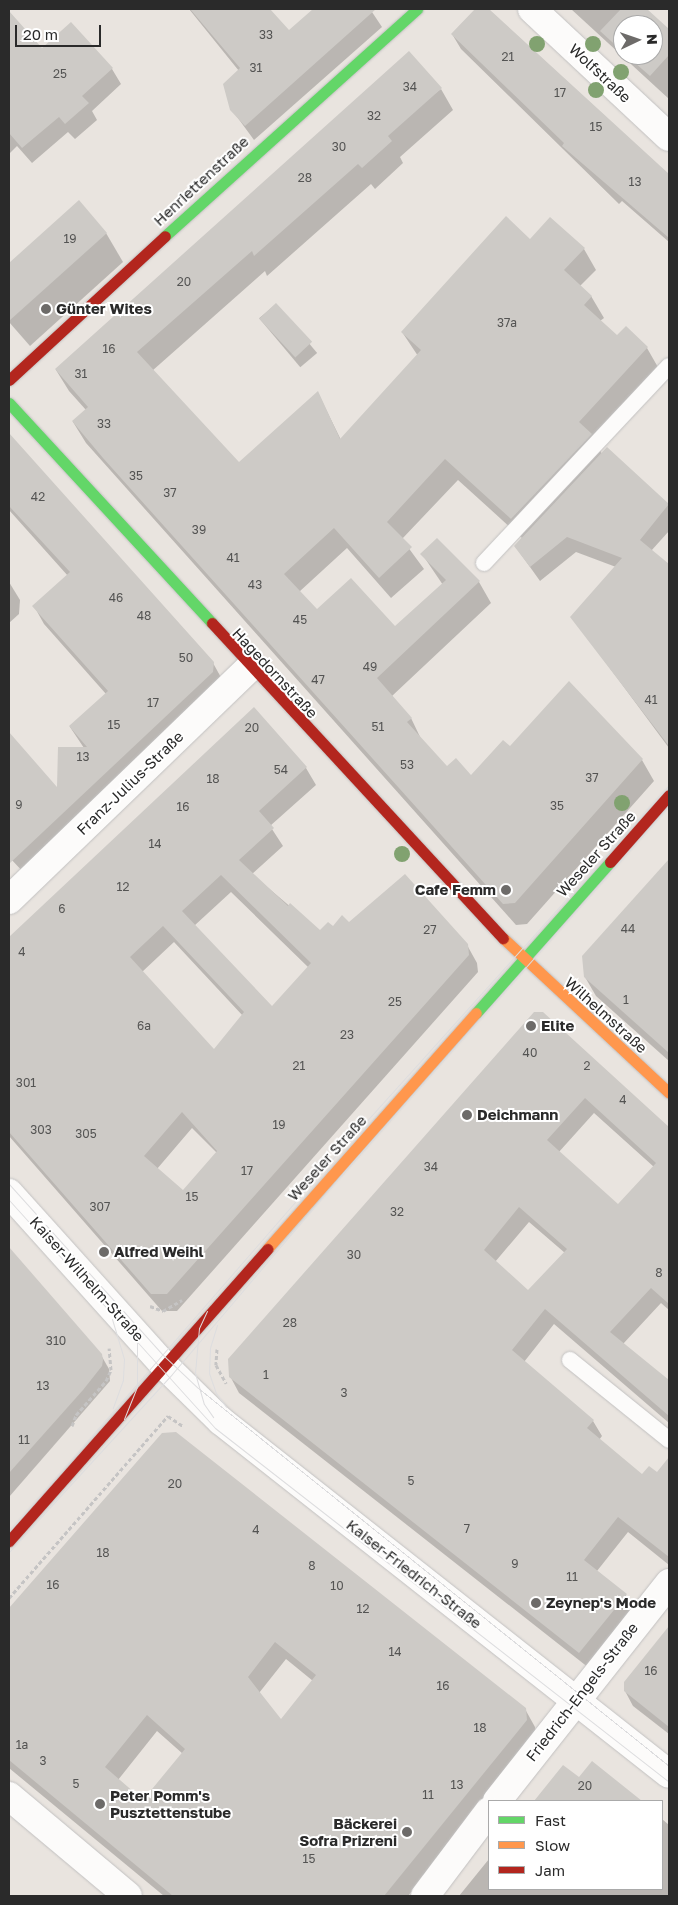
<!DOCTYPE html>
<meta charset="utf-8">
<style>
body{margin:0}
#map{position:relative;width:678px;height:1905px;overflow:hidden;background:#e9e4df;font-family:"Golos Text",sans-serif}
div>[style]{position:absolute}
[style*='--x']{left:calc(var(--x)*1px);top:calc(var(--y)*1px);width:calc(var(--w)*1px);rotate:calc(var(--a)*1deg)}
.shadow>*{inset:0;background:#0003;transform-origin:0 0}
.building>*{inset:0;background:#cdcac6;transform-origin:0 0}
.path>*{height:3px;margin-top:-1.5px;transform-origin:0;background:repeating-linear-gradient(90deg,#c5c4c4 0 4px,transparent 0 6.5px)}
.roads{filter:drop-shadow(0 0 1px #c2c1c1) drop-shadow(0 0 1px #c2c1c1)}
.lane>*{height:16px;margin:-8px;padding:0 8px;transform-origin:8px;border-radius:8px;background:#fcfbfa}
.street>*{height:28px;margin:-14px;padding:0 14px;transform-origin:14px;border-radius:14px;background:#fcfbfa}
.fast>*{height:11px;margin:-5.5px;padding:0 5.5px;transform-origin:5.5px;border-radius:5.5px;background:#63d668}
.slow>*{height:11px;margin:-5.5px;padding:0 5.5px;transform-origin:5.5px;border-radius:5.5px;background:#ff974d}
.jam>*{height:11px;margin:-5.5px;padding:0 5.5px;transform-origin:5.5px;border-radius:5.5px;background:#b3261e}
.tram>*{height:1px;margin:-0.5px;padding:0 0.5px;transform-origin:0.5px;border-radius:0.5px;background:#dddddf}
.trees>*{width:16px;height:16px;margin:-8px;border-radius:50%;background:#81a270}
.dots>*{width:14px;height:14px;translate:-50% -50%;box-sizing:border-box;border:2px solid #fff;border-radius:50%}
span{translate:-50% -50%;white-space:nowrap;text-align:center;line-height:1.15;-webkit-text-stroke:4px #fff;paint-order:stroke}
.number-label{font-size:12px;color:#545453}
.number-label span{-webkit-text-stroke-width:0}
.street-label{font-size:15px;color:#2a2a2a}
.poi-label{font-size:15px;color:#2a2a2a;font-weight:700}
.left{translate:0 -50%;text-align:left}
.right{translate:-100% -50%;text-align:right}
.frame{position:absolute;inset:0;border:10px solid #2a2a2a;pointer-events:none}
.legend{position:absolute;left:488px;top:1800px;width:175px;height:90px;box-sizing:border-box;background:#fff;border:1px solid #aaa;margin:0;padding:6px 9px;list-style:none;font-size:15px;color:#2a2a2a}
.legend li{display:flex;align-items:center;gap:10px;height:25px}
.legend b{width:25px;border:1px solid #aaa}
.north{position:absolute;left:613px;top:15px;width:50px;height:50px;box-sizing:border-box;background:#fff;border:1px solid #aaa;border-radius:50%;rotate:87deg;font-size:14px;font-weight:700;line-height:20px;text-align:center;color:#2a2a2a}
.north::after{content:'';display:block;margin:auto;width:18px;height:22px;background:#6d6b69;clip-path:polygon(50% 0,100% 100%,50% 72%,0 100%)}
.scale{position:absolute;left:15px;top:25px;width:86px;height:22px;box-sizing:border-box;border:2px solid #2a2a2a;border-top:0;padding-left:6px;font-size:15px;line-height:18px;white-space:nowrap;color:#2a2a2a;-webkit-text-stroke:4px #fff;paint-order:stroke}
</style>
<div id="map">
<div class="shadow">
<div style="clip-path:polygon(189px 9px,269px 9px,289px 32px,315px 9px,370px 9px,382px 27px,254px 140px,232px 110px,239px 71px)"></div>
<div style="clip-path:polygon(476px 9px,488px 9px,669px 175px,669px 242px,622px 201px,619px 204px,461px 49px,452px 34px)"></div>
<div style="clip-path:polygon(evenodd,571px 9px,634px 9px,644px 18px,665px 27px,669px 34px,669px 99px,571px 9px,623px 25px,653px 25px,653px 55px,623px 55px,623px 25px)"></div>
<div style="clip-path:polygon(9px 13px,42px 50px,112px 69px,121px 84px,92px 111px,97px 120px,75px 139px,68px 132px,32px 163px,17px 146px,9px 154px,9px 74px,12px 71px,9px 67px)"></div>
<div style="clip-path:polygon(441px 89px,453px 110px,400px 157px,403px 163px,375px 189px,371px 184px,267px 276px,265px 271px,152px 371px,239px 464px,318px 393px,341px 440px,418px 356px,402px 332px,530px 241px,584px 249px,596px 270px,580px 286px,591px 296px,604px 318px,600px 321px,617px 337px,647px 348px,659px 369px,594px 440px,602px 454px,607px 449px,669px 506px,669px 531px,651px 551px,669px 565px,669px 748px,572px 617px,616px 567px,576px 552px,540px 581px,515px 546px,522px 538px,458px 480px,402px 539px,424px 569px,391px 598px,347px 548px,299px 592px,317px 611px,395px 628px,443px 585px,422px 554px,437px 539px,479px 582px,491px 603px,392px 696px,411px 718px,422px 741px,447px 768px,471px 777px,510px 748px,642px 760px,654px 781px,527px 924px,516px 925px,86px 443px,73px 422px,86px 410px,69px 391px,56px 370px)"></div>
<div style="clip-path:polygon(78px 202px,106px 233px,123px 262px,30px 346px,9px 322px,9px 264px)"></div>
<div style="left:276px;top:304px;width:64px;height:22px;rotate:50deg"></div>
<div style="clip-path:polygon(18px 446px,213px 663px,223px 681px,26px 875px,9px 857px,9px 734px,58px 790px,84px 748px,70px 727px,106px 694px,44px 624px,34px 606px,68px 576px,9px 510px,9px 454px)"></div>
<div style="clip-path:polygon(9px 582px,20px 600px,19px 614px,9px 623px)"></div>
<div style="clip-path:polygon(evenodd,254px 709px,306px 768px,316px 785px,270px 826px,283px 846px,252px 874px,320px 932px,349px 924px,467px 945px,477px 963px,478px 972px,177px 1311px,162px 1311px,9px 1136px,9px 939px,254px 709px,231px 892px,309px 968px,272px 1008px,194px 926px,231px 892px,254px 709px,174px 942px,243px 1016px,214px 1051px,142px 972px,174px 942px,254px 709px,192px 1128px,217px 1153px,183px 1192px,157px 1169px,192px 1128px)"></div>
<div style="clip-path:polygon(669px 861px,669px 1061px,596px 996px,585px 977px,584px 957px)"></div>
<div style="clip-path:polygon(evenodd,543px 1014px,669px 1128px,669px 1310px,661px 1303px,623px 1344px,667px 1380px,669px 1377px,669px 1423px,554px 1324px,524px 1362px,593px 1421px,602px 1436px,599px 1440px,642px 1476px,657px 1474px,669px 1459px,669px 1565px,628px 1532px,597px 1571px,626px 1595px,636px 1611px,589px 1668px,239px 1393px,230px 1376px,543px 1014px,594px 1113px,654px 1167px,618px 1206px,558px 1153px,594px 1113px,543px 1014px,529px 1222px,565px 1253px,528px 1292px,495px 1262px,529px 1222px)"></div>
<div style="clip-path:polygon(22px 1263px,101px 1355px,109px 1369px,110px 1381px,9px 1497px,9px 1278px)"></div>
<div style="clip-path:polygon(evenodd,163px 1435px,525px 1709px,535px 1727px,536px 1738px,408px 1896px,164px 1896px,9px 1768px,9px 1610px,163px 1435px,286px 1659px,313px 1681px,281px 1721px,259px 1693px,286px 1659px,163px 1435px,157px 1731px,183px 1754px,143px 1802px,118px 1780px,157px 1731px)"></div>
<div style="clip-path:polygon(669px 1628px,669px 1734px,633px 1706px,625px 1691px,625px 1682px)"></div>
<div style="clip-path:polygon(592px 1763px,640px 1801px,536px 1801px,564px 1767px,579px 1779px)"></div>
<div style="clip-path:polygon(662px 1819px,669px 1825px,669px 1896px,459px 1896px,489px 1859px,489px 1889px,662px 1889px)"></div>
</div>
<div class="building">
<div style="clip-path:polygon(190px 9px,270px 9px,289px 30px,313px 9px,376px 9px,245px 126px,230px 110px,223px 84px,240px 68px)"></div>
<div style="clip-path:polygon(475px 9px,489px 9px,669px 174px,669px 238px,562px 146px,564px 143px,451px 34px)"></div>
<div style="clip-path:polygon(621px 9px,647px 9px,669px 29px,669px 55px,650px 76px,626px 55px,653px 55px,653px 25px,623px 25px,623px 52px,600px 31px)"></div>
<div style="clip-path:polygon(9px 11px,42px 48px,71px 22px,113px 68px,82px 96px,89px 103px,65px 124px,59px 117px,22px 148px,9px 133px)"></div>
<div style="clip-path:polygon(409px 51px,442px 88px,388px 136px,392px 141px,362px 168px,358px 164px,254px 256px,252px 251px,137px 352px,239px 462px,318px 391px,340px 439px,421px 350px,401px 332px,506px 216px,530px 239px,550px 217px,585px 248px,564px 270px,592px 296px,584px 305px,617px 335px,626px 326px,648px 347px,579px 422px,592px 434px,511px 519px,445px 459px,387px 522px,412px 547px,379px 578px,334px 528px,284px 574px,317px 609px,351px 578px,395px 626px,446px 580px,420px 554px,437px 538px,480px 581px,377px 678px,412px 718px,407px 722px,447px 766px,456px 758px,471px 775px,503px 740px,510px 746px,569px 681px,643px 759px,515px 903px,503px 904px,103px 458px,72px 421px,88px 407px,55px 369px)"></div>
<div style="clip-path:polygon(79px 200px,107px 233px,9px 321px,9px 263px)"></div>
<div style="left:276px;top:303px;width:53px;height:23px;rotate:47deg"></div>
<div style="clip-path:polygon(9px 433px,214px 662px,213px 672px,9px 864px,9px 732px,57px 787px,58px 747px,87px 747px,69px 726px,108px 691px,32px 606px,70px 572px,9px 506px)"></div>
<div style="clip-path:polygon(607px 447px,669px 504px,640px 540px,669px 564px,669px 746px,570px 617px,622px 558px,567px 537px,530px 567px,514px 546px)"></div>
<div style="clip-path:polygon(evenodd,254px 707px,307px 767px,259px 811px,274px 828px,239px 860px,288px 906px,290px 903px,320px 930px,328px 922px,333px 926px,342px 915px,349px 922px,405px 874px,468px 944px,469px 955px,167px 1294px,151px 1294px,9px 1132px,9px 937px,254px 707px,221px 875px,311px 963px,272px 1006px,182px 911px,221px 875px,254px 707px,163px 926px,244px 1012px,214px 1049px,130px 957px,163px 926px,254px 707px,182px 1112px,217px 1151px,183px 1190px,144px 1156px,182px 1112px)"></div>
<div style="clip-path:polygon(669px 859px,669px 1053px,584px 977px,582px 956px)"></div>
<div style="clip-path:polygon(evenodd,534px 1012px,543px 1012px,669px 1127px,669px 1304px,651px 1288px,610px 1332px,669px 1380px,669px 1416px,545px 1309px,512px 1350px,594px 1420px,587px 1428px,642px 1474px,649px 1466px,657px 1472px,669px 1457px,669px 1557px,618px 1517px,584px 1560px,627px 1594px,579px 1653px,229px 1377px,228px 1359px,534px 1012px,585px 1098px,656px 1163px,618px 1204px,547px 1140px,585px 1098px,534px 1012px,519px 1207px,567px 1249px,528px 1290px,484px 1250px,519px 1207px)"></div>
<div style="clip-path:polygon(9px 1247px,102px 1354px,103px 1360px,102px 1366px,83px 1390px,9px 1473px)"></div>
<div style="clip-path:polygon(evenodd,176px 1432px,526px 1708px,527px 1720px,384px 1896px,173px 1896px,9px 1760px,9px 1608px,162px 1433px,176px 1432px,275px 1642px,316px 1675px,281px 1719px,248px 1677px,275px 1642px,176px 1432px,147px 1715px,185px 1749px,143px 1800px,105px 1767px,147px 1715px)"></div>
<div style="clip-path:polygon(669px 1626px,669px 1727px,624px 1691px,624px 1682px)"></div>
<div style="clip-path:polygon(592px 1761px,642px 1801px,534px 1801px,563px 1765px,579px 1777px)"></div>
</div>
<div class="path">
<div style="--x:150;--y:1306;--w:14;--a:21"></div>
<div style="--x:163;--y:1311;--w:22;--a:-30"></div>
<div style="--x:217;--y:1349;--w:16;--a:94"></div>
<div style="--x:216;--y:1365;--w:21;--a:61"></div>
<div style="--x:72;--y:1426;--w:12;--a:-70"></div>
<div style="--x:76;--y:1415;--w:45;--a:-48.6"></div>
<div style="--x:106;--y:1381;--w:12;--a:-66"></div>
<div style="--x:111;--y:1370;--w:22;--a:-95"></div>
<div style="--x:9;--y:1598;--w:242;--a:-48.9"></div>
<div style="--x:168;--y:1416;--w:18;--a:34"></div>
</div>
<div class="roads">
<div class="lane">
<div style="--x:484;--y:563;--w:270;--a:-46.8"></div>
<div style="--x:570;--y:1360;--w:127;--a:38.9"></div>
</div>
<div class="street">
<div style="--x:532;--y:9;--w:187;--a:43.1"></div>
<div style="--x:9;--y:900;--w:335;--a:-44"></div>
<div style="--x:9;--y:1193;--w:233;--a:48"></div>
<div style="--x:165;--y:1366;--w:78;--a:44.5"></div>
<div style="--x:221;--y:1421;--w:570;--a:38.24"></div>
<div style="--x:9;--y:1796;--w:155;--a:40"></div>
<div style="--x:497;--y:1801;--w:278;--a:-51.7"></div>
<div style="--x:425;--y:1896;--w:106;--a:-53"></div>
</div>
<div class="fast">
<div style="--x:165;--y:236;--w:339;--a:-42"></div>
<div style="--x:9;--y:403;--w:299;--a:47.3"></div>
<div style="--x:476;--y:1013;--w:202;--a:-48.4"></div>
</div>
<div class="slow">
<div style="--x:503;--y:938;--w:227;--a:43"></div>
<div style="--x:267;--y:1249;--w:315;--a:-48.5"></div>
</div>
<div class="jam">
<div style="--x:9;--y:380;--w:212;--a:-42.7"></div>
<div style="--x:212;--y:623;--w:429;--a:47.3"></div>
<div style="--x:610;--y:862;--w:89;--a:-48.6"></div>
<div style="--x:9;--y:1541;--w:390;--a:-48.5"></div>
</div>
</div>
<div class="tram">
<div style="--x:9;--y:1184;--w:230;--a:48"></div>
<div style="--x:163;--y:1355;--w:48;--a:43.3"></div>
<div style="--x:198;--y:1388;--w:604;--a:38.75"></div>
<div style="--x:9;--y:1200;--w:307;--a:47.9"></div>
<div style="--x:215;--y:1428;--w:576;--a:37.94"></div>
<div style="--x:207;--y:1311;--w:19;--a:115"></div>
<div style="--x:199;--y:1328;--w:45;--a:95.1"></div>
<div style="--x:195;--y:1373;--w:32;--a:74"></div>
<div style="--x:204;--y:1404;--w:16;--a:55"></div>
<div style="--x:112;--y:1319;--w:42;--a:73.3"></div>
<div style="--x:124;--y:1359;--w:21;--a:93"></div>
<div style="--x:123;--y:1380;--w:30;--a:110"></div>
<div style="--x:217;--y:1325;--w:24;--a:107"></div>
<div style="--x:210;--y:1348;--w:25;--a:92"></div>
<div style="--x:209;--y:1373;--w:21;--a:71"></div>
<div style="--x:216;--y:1393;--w:17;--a:54"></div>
<div style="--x:124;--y:1419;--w:35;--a:-68"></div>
<div style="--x:137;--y:1386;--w:44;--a:-90"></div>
<div style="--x:9;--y:1531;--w:485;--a:-49"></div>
<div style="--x:327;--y:1165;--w:511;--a:-48.01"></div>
<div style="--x:9;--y:1552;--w:241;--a:-47.5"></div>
<div style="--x:172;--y:1374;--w:264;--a:-49.6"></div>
<div style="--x:343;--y:1173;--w:491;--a:-48.4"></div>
</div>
<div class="trees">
<div style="left:537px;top:44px"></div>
<div style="left:593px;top:44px"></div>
<div style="left:621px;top:72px"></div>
<div style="left:596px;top:90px"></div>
<div style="left:622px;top:803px"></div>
<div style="left:402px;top:854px"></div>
</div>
<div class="dots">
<div style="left:46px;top:309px;background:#6d6b69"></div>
<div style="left:506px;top:890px;background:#6d6b69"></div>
<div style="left:531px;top:1026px;background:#6d6b69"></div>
<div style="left:467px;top:1115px;background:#6d6b69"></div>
<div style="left:104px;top:1252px;background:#6d6b69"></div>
<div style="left:536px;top:1603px;background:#6d6b69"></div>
<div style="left:100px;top:1804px;background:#6d6b69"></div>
<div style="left:407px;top:1832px;background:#6d6b69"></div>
</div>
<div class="number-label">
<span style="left:266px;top:35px">33</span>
<span style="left:508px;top:57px">21</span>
<span style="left:256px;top:68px">31</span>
<span style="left:60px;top:74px">25</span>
<span style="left:410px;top:87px">34</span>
<span style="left:560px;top:93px">17</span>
<span style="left:374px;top:116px">32</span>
<span style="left:596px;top:127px">15</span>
<span style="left:339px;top:147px">30</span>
<span style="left:305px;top:178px">28</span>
<span style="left:635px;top:182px">13</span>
<span style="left:70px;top:239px">19</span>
<span style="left:184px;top:282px">20</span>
<span style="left:507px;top:323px">37a</span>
<span style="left:109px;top:349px">16</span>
<span style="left:81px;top:374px">31</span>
<span style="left:104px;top:424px">33</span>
<span style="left:136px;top:476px">35</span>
<span style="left:170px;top:493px">37</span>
<span style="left:38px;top:497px">42</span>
<span style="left:199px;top:530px">39</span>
<span style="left:233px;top:558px">41</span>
<span style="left:255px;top:585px">43</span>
<span style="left:116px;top:598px">46</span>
<span style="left:144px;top:616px">48</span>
<span style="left:300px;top:620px">45</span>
<span style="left:186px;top:658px">50</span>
<span style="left:370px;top:667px">49</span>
<span style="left:318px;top:680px">47</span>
<span style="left:651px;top:700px">41</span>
<span style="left:153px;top:703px">17</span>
<span style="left:114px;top:725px">15</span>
<span style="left:378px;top:727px">51</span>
<span style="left:252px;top:728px">20</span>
<span style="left:83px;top:757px">13</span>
<span style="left:407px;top:765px">53</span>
<span style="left:281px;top:770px">54</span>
<span style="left:592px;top:778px">37</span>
<span style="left:213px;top:779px">18</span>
<span style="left:19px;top:805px">9</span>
<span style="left:557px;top:806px">35</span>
<span style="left:183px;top:807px">16</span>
<span style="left:155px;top:844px">14</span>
<span style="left:123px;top:887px">12</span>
<span style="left:62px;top:909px">6</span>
<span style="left:628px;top:929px">44</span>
<span style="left:430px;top:930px">27</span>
<span style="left:22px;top:952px">4</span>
<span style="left:626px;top:1000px">1</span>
<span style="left:395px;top:1002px">25</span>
<span style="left:144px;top:1026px">6a</span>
<span style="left:347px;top:1035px">23</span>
<span style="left:530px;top:1053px">40</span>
<span style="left:299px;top:1066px">21</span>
<span style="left:587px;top:1066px">2</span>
<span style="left:26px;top:1083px">301</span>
<span style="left:623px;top:1100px">4</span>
<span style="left:279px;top:1125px">19</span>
<span style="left:41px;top:1130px">303</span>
<span style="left:86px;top:1134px">305</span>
<span style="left:431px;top:1167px">34</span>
<span style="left:247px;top:1171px">17</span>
<span style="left:192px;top:1197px">15</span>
<span style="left:100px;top:1207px">307</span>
<span style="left:397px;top:1212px">32</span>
<span style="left:354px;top:1255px">30</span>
<span style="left:659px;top:1273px">8</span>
<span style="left:290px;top:1323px">28</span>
<span style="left:56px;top:1341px">310</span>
<span style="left:266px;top:1375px">1</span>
<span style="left:43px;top:1386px">13</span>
<span style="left:344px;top:1393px">3</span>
<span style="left:24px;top:1440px">11</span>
<span style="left:411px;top:1481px">5</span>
<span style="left:175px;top:1484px">20</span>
<span style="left:467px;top:1529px">7</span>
<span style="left:256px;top:1530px">4</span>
<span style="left:103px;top:1553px">18</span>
<span style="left:515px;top:1564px">9</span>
<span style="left:312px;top:1566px">8</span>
<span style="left:572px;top:1577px">11</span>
<span style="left:53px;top:1585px">16</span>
<span style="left:337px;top:1586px">10</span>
<span style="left:363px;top:1609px">12</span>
<span style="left:395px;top:1652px">14</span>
<span style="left:651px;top:1671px">16</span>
<span style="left:443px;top:1686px">16</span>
<span style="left:480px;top:1728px">18</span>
<span style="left:22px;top:1745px">1a</span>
<span style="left:43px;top:1761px">3</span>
<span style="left:76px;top:1784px">5</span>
<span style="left:457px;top:1785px">13</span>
<span style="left:585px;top:1786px">20</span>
<span style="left:428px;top:1795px">11</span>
<span style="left:309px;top:1859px">15</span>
</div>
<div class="street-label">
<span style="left:600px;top:73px;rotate:43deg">Wolfstraße</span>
<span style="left:201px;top:181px;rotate:-43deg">Henriettenstraße</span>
<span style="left:275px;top:673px;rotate:47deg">Hagedornstraße</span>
<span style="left:130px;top:783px;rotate:-44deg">Franz-Julius-Straße</span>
<span style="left:596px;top:854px;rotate:-48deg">Weseler Straße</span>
<span style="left:606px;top:1015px;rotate:42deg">Wilhelmstraße</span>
<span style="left:327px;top:1158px;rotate:-48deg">Weseler Straße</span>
<span style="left:87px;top:1279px;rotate:48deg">Kaiser-Wilhelm-Straße</span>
<span style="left:414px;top:1574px;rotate:38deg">Kaiser-Friedrich-Straße</span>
<span style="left:582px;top:1692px;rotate:-52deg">Friedrich-Engels-Straße</span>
</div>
<div class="poi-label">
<span class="left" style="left:56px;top:309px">Günter Wites</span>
<span class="right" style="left:496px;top:890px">Cafe Femm</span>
<span class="left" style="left:541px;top:1026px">Elite</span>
<span class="left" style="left:477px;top:1115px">Deichmann</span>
<span class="left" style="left:114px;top:1252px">Alfred Weihl</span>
<span class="left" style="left:546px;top:1603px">Zeynep's Mode</span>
<span class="left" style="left:110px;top:1804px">Peter Pomm's<br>Pusztettenstube</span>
<span class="right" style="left:397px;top:1832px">Bäckerei<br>Sofra Prizreni</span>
</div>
<div class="frame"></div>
<ul class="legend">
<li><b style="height:6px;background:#63d668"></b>Fast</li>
<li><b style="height:6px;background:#ff974d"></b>Slow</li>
<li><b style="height:6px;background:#b3261e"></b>Jam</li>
</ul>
<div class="north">N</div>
<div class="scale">20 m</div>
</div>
